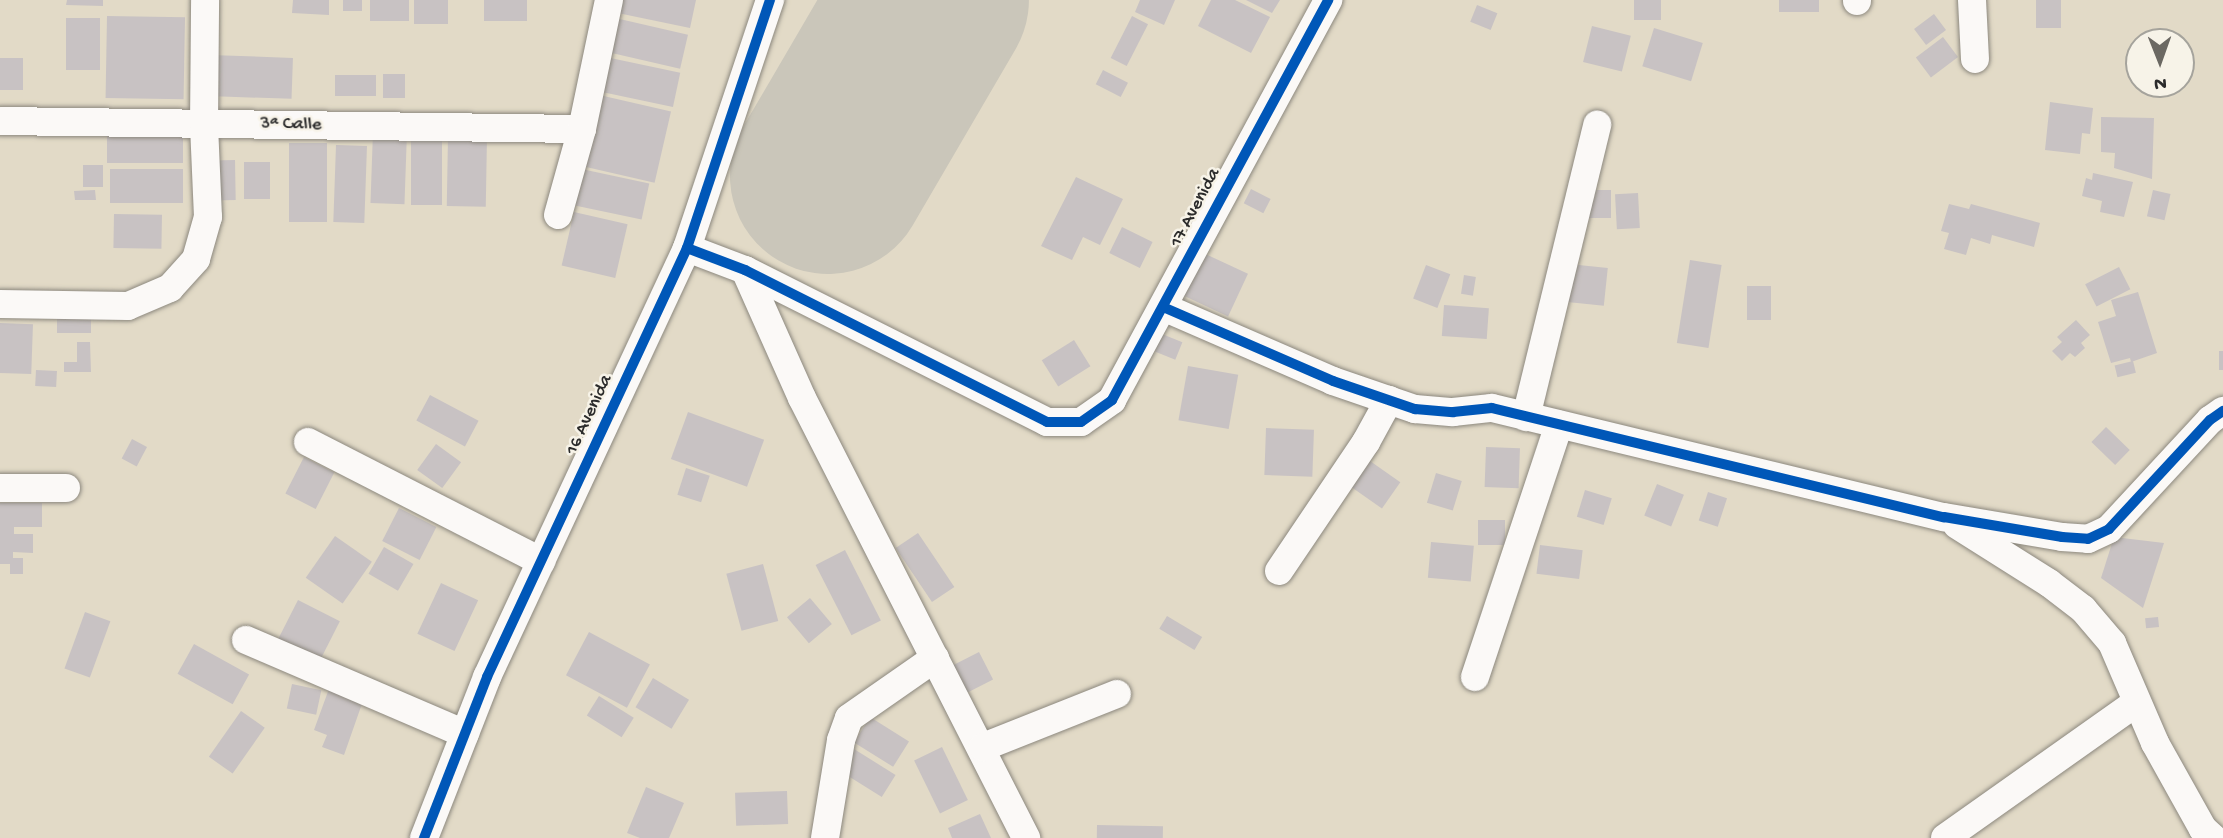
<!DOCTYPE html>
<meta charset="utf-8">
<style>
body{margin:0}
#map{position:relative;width:2223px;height:838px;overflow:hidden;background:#e2dac7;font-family:"Gochi Hand",sans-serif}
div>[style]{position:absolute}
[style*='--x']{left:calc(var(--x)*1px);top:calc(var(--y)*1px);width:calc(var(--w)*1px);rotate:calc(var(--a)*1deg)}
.runway>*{height:196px;margin:-98px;padding:0 98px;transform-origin:98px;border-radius:98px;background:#cac6ba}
.building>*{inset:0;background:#c8c2c3;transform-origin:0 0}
.roads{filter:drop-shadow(0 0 2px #8c887e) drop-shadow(0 0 2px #8c887e)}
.minor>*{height:28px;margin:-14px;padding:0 14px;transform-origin:14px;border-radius:14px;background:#fbf9f7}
.cycleway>*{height:10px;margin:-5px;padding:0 5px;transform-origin:5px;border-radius:5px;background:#0057b8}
span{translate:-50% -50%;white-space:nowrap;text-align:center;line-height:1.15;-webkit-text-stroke:5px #f7f3e8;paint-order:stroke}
.street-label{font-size:19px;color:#2b2b2b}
.north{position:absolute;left:2125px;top:28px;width:70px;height:70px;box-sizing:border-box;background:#f7f3e8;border:2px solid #a5a39c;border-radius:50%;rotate:179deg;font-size:19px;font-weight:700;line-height:28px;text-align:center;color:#2b2b2b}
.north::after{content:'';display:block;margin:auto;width:24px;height:32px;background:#6b6862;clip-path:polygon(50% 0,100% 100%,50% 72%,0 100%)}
</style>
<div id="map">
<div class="runway">
<div style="--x:828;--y:176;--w:204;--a:-59.7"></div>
</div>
<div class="building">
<div style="clip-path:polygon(67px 0,103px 0,103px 6px,66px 5px)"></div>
<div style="clip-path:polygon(293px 0,329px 0,329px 15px,292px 13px)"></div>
<div style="left:343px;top:0;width:19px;height:11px"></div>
<div style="left:370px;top:0;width:39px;height:21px"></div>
<div style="left:414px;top:0;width:34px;height:24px"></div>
<div style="left:484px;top:0;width:43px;height:21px"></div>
<div style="clip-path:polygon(611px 0,696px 0,690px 28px,608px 11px)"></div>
<div style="clip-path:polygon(1140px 0,1175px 0,1164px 25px,1135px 12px)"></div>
<div style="clip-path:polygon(1211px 0,1235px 0,1270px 17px,1251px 53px,1198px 26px)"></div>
<div style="clip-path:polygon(1246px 0,1280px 0,1272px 13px)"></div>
<div style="left:1634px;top:0;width:27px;height:20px"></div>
<div style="left:1779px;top:0;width:40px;height:12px"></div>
<div style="left:2036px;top:0;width:25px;height:28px"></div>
<div style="left:1477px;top:5px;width:22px;height:18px;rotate:22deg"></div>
<div style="left:1934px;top:14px;width:20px;height:25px;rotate:53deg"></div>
<div style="left:107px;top:16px;width:78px;height:82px;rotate:1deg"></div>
<div style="left:1132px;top:16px;width:18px;height:47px;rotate:27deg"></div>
<div style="left:611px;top:17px;width:79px;height:35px;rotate:13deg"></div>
<div style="left:66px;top:18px;width:34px;height:52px"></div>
<div style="left:1592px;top:26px;width:40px;height:37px;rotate:14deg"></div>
<div style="left:1654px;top:28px;width:51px;height:40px;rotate:17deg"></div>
<div style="left:1943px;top:37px;width:25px;height:34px;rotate:53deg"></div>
<div style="left:210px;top:55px;width:83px;height:41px;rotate:2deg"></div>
<div style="left:601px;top:56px;width:81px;height:35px;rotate:12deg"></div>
<div style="left:0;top:58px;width:23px;height:32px"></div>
<div style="left:1103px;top:70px;width:28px;height:16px;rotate:27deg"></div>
<div style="left:383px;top:74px;width:22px;height:24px"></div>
<div style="left:335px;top:75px;width:41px;height:21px"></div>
<div style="left:595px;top:94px;width:78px;height:73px;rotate:13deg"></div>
<div style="clip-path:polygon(2050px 102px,2093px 108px,2090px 134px,2082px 133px,2080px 154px,2045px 150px)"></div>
<div style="clip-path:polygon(2101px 117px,2154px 118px,2152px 179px,2114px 168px,2115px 153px,2101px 152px)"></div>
<div style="left:107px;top:126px;width:76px;height:37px"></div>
<div style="left:373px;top:131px;width:34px;height:72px;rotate:2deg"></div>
<div style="left:411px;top:133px;width:31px;height:72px"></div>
<div style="left:448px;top:136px;width:39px;height:70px;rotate:1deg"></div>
<div style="left:289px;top:143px;width:38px;height:79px"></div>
<div style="left:336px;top:145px;width:31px;height:77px;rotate:2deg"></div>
<div style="left:235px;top:160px;width:40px;height:23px;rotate:89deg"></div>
<div style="left:244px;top:162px;width:26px;height:37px"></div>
<div style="left:83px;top:165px;width:20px;height:22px"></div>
<div style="left:572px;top:167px;width:79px;height:37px;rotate:12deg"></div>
<div style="left:110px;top:169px;width:73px;height:34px"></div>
<div style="clip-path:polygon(2093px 173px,2133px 182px,2124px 217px,2100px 212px,2102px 201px,2082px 196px,2086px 178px,2092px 180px)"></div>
<div style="clip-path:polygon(1076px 177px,1123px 199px,1100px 245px,1083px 237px,1072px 260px,1041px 246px)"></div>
<div style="left:1251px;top:189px;width:22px;height:16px;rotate:27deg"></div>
<div style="clip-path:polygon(95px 190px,96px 200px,75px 200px,74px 191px)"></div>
<div style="left:1589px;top:190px;width:22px;height:28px"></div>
<div style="left:2153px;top:190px;width:18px;height:27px;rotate:13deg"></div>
<div style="left:1638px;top:193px;width:35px;height:23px;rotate:87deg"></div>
<div style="clip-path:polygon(1949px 204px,1969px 209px,1971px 204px,2040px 223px,2034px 247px,1992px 235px,1990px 244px,1971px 238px,1966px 255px,1944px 249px,1949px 233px,1941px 231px)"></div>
<div style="left:574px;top:212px;width:55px;height:55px;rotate:13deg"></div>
<div style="left:114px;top:214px;width:48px;height:34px;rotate:1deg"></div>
<div style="left:1122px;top:227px;width:34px;height:29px;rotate:26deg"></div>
<div style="left:1199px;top:251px;width:54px;height:47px;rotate:25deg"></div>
<div style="left:1690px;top:260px;width:32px;height:84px;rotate:9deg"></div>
<div style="left:1569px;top:264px;width:39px;height:38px;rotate:6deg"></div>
<div style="left:1426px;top:265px;width:26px;height:36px;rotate:21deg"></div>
<div style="left:2119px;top:267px;width:25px;height:38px;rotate:63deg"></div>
<div style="left:1464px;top:275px;width:12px;height:19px;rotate:9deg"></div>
<div style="left:1747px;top:286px;width:24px;height:34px"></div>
<div style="clip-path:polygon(2138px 292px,2157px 353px,2131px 362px,2130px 358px,2111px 363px,2098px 322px,2116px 316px,2111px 300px)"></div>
<div style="left:1444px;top:305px;width:45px;height:31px;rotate:4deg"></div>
<div style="left:91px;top:309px;width:24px;height:34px;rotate:90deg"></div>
<div style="clip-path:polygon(2076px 320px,2090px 335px,2081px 343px,2085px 348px,2075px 357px,2070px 353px,2062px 361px,2052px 351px,2062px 342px,2057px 337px)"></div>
<div style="left:0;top:323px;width:33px;height:50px;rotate:2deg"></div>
<div style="left:1162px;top:334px;width:22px;height:19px;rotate:22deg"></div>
<div style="left:1074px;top:340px;width:31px;height:38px;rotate:58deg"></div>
<div style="clip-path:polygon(77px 342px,90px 342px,91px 372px,64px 372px,64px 362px,77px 362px)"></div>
<div style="left:2219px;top:351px;width:4px;height:19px"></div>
<div style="left:2133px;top:361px;width:12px;height:19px;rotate:76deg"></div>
<div style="left:1188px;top:366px;width:51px;height:55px;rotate:10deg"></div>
<div style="left:36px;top:370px;width:21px;height:16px;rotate:3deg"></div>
<div style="left:430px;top:395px;width:55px;height:29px;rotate:28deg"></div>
<div style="left:688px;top:412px;width:81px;height:50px;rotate:20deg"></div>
<div style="left:2106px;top:427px;width:33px;height:21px;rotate:44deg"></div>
<div style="left:1266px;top:428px;width:48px;height:47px;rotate:2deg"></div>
<div style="left:132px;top:439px;width:17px;height:22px;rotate:28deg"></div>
<div style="left:436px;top:444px;width:31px;height:32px;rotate:36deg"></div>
<div style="left:1486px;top:447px;width:34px;height:40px;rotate:2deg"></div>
<div style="left:304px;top:457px;width:34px;height:41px;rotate:27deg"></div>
<div style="left:1370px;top:461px;width:37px;height:32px;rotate:35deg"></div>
<div style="left:686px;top:468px;width:25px;height:28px;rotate:18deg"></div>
<div style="left:1436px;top:473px;width:27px;height:31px;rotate:17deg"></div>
<div style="left:1657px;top:484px;width:29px;height:34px;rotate:22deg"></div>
<div style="left:1585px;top:490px;width:28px;height:28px;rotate:17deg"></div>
<div style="left:1708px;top:492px;width:20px;height:30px;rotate:18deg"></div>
<div style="clip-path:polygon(0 503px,42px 503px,42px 527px,14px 527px,14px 534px,33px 534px,33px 553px,13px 552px,13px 558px,23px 558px,23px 574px,10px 574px,10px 564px,0 564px)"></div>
<div style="left:399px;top:508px;width:42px;height:37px;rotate:27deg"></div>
<div style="left:1478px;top:520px;width:27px;height:25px"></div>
<div style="left:918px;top:533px;width:65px;height:27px;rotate:56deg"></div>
<div style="left:335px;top:536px;width:45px;height:51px;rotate:35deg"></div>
<div style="clip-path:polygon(2114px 537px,2164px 543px,2143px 608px,2101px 578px)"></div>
<div style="left:1431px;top:542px;width:43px;height:36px;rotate:5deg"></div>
<div style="left:1540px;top:545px;width:43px;height:29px;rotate:7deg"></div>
<div style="left:384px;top:547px;width:34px;height:31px;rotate:30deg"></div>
<div style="left:845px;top:550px;width:79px;height:33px;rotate:63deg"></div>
<div style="left:763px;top:564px;width:59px;height:38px;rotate:75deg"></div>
<div style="left:441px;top:583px;width:41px;height:56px;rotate:25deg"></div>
<div style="left:810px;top:598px;width:34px;height:30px;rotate:50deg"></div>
<div style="left:298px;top:600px;width:47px;height:49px;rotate:27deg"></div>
<div style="left:85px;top:612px;width:27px;height:60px;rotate:20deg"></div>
<div style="left:1167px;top:616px;width:41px;height:15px;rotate:31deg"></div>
<div style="left:2158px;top:617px;width:10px;height:13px;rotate:84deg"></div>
<div style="left:589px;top:632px;width:69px;height:49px;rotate:28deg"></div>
<div style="left:194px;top:644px;width:63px;height:34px;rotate:29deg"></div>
<div style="left:979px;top:652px;width:31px;height:38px;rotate:63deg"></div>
<div style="left:653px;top:678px;width:42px;height:34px;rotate:31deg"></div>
<div style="left:292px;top:684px;width:30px;height:25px;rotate:12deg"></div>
<div style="clip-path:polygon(330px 686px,364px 698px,344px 755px,322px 747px,327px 735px,314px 730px)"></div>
<div style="left:599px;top:696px;width:41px;height:23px;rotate:32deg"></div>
<div style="left:241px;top:711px;width:29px;height:56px;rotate:35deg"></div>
<div style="left:870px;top:717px;width:46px;height:30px;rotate:32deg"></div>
<div style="left:942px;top:747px;width:59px;height:31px;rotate:64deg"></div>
<div style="left:854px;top:749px;width:49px;height:26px;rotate:32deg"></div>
<div style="clip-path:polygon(646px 787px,684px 803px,669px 838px,640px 838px,627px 833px)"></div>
<div style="left:787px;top:791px;width:33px;height:52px;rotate:88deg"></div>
<div style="clip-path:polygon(980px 814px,991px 838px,952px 838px,948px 828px)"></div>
<div style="left:1097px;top:825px;width:66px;height:13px;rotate:1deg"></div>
</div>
<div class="roads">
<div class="minor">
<div style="--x:1857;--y:0;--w:1;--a:90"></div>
<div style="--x:1972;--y:0;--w:59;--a:87.1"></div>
<div style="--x:0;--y:121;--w:582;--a:0.79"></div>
<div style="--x:558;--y:215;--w:89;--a:-74.4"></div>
<div style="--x:582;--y:129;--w:132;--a:-78.2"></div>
<div style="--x:687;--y:248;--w:62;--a:20.8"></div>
<div style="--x:745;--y:270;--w:338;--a:26.7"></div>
<div style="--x:1047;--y:422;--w:34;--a:0"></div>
<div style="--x:1081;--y:422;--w:38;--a:-35"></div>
<div style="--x:1112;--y:400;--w:455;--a:-61.6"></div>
<div style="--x:745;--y:270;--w:140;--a:66"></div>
<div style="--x:802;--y:398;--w:494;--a:63"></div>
<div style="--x:0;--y:304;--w:128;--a:0.9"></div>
<div style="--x:128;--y:306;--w:46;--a:-23.2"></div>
<div style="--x:170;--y:288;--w:39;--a:-48"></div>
<div style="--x:196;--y:259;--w:44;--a:-74.1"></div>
<div style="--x:208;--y:217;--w:92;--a:-92.5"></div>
<div style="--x:204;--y:125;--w:125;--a:-89.5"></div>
<div style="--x:1163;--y:307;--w:185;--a:23.5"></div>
<div style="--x:1333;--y:381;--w:87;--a:18.9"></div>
<div style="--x:1415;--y:409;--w:38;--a:5"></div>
<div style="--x:1453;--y:412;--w:39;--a:-6"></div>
<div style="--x:1492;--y:408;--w:465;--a:13.6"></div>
<div style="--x:1944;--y:517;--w:120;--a:9.6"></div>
<div style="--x:2062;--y:537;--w:26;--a:4"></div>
<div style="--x:2088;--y:539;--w:23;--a:-25"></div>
<div style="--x:2109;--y:529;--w:149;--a:-47.2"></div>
<div style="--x:2210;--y:420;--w:16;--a:-35"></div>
<div style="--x:1526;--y:417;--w:301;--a:-76.3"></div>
<div style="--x:308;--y:442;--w:262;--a:27.1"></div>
<div style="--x:0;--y:488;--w:66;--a:0"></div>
<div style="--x:1957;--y:525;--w:109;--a:32.2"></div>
<div style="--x:2049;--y:583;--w:43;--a:37.4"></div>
<div style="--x:2083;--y:609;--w:45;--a:49.5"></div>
<div style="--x:2112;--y:643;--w:109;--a:66.7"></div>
<div style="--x:2155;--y:743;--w:98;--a:60.8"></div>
<div style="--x:2203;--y:829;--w:13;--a:42"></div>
<div style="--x:1279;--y:571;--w:156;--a:-56"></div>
<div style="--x:1366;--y:442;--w:48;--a:-61.3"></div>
<div style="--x:246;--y:640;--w:238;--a:23.2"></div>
<div style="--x:1475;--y:677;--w:266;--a:-71.6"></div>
<div style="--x:983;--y:747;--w:144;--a:-21.6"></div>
<div style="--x:424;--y:838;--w:173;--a:-68.6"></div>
<div style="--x:487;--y:677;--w:473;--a:-65"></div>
<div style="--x:687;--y:248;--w:262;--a:-71.5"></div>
<div style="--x:825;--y:838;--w:99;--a:-80.7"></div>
<div style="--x:841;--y:740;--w:23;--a:-70"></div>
<div style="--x:849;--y:718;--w:105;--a:-34.9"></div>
<div style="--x:1945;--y:838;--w:235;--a:-35.3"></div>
</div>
</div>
<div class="cycleway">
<div style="--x:687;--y:248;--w:62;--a:20.8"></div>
<div style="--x:745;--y:270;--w:338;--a:26.7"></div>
<div style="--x:1047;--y:422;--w:34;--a:0"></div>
<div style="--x:1081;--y:422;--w:38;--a:-35"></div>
<div style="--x:1112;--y:400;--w:455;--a:-61.6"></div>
<div style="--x:1163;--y:307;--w:185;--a:23.5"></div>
<div style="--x:1333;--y:381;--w:87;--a:18.9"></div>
<div style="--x:1415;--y:409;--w:38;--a:5"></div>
<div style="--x:1453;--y:412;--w:39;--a:-6"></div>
<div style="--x:1492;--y:408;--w:465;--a:13.6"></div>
<div style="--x:1944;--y:517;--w:120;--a:9.6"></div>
<div style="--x:2062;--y:537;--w:26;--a:4"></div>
<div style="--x:2088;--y:539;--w:23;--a:-25"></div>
<div style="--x:2109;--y:529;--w:149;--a:-47.2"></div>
<div style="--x:2210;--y:420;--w:16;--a:-35"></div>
<div style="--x:424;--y:838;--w:173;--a:-68.6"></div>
<div style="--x:487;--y:677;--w:473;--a:-65"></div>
<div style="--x:687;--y:248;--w:262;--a:-71.5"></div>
</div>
<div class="street-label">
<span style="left:291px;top:125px;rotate:1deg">3ª Calle</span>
<span style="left:1196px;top:208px;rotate:-62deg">17 Avenida</span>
<span style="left:590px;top:415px;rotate:-65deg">16 Avenida</span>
</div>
<div class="north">N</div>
</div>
